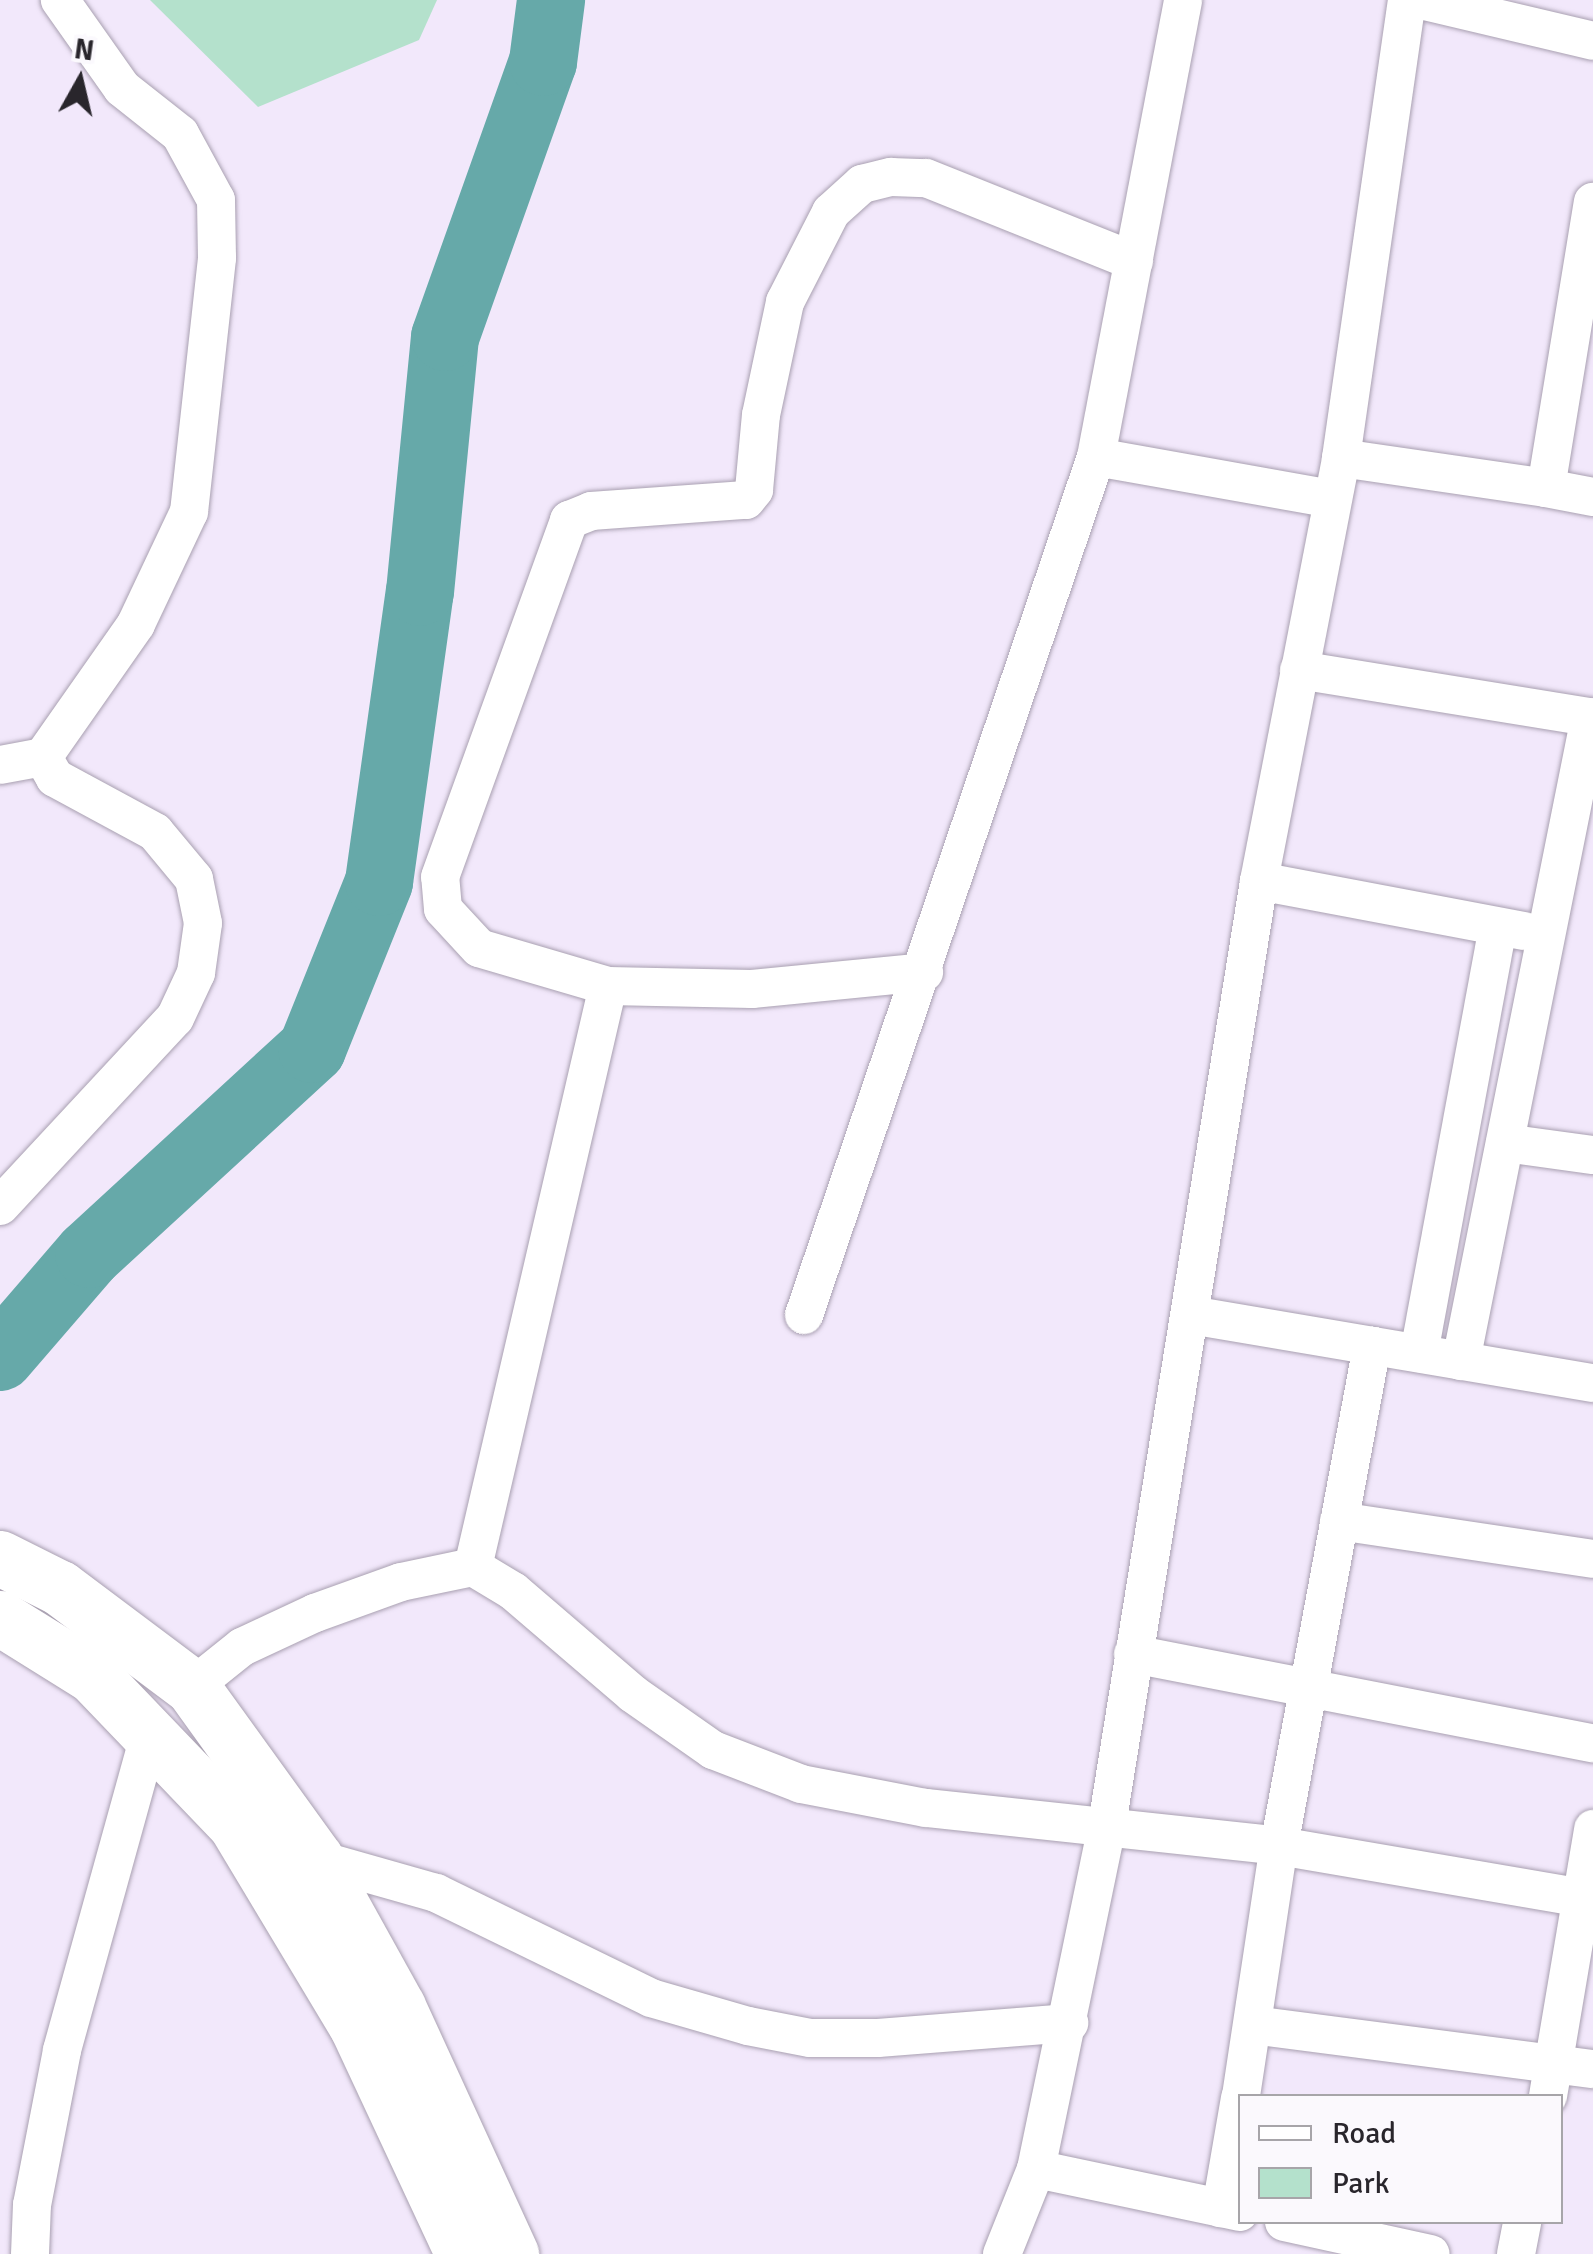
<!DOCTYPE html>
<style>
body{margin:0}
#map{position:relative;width:1593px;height:2254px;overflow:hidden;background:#f2e8fb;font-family:Signika,sans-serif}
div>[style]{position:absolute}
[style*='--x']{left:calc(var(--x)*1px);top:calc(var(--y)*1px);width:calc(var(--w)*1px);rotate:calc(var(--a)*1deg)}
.green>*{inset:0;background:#b4e1cc}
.river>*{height:68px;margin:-34px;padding:0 34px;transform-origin:34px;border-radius:34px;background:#66a9a9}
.roads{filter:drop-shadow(0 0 2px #a9a0b1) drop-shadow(0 0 2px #a9a0b1)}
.street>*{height:38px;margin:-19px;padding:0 19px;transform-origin:19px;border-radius:19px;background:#fff}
.primary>*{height:55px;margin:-27.5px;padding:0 27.5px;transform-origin:27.5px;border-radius:27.5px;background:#fff}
span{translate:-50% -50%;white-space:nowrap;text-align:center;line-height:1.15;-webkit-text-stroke:8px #fbf9fd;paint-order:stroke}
.legend{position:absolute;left:1238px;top:2094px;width:325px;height:130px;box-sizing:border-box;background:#fbf9fd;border:2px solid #a7a5a9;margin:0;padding:12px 18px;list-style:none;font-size:30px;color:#29262c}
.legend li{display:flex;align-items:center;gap:20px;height:50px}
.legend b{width:50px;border:2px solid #a7a5a9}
.north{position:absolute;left:30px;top:30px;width:100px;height:100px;-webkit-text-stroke:8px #fbf9fd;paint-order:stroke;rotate:8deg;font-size:28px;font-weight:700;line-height:40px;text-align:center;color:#29262c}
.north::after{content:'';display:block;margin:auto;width:35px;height:45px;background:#29262c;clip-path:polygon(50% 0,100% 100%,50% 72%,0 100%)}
</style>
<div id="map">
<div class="green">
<div style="clip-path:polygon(150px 0,437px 0,419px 40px,258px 107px)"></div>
</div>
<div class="river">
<div style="--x:0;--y:1357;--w:136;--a:-49.2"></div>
<div style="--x:89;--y:1254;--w:303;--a:-42.6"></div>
<div style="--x:312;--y:1049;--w:180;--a:-68.1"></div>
<div style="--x:379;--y:882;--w:293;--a:-82"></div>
<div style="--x:420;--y:592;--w:256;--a:-84.4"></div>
<div style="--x:445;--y:337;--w:292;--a:-70.4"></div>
<div style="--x:543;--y:62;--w:63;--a:-82.6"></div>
</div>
<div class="roads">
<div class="street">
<div style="--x:1420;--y:0;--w:178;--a:13.3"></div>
<div style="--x:1096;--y:457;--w:239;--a:10.1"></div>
<div style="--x:1341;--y:458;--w:207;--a:8.3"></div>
<div style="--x:1546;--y:488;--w:290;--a:-80.7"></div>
<div style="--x:1546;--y:488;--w:48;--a:10.8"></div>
<div style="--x:1299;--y:670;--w:295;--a:9.2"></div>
<div style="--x:1590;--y:717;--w:657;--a:101.33"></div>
<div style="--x:0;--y:765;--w:44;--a:-10.5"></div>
<div style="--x:1259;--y:881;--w:270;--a:10.7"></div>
<div style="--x:608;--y:986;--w:144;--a:1.2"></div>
<div style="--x:752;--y:989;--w:173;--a:-5.6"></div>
<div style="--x:1505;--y:1143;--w:89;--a:7.8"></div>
<div style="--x:0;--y:1206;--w:257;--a:-47.1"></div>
<div style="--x:175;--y:1018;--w:50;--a:-65"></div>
<div style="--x:196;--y:973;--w:50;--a:-82"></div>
<div style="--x:203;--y:923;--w:45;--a:-101.6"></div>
<div style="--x:194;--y:879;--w:61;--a:-129.7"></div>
<div style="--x:155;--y:832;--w:114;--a:-151.6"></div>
<div style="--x:55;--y:778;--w:24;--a:-120"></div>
<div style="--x:43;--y:757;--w:162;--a:-55"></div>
<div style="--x:136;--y:624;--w:124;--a:-64.7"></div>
<div style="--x:189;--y:512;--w:256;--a:-83.7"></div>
<div style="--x:217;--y:258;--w:58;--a:-91"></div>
<div style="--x:216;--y:200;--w:75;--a:-118.6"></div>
<div style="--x:180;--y:134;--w:74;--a:-141.6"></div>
<div style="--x:122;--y:88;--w:108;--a:-125.2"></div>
<div style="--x:804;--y:1315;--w:906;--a:-71.21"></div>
<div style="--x:1096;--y:457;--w:465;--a:-79.2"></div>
<div style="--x:1190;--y:1315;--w:409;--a:9.6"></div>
<div style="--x:1419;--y:1353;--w:433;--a:-79.5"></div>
<div style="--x:1339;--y:1521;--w:257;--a:8.5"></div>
<div style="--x:473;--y:1567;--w:47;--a:31"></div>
<div style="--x:513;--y:1591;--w:158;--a:40.6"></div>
<div style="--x:633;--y:1694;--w:98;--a:35"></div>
<div style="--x:713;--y:1750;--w:94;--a:21.1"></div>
<div style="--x:801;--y:1784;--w:127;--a:10.9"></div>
<div style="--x:926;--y:1808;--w:355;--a:6.1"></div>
<div style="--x:1279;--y:1846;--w:307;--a:9.7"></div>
<div style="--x:1133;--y:1654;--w:469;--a:11"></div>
<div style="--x:192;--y:1687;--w:64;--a:-38.7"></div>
<div style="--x:242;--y:1647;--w:81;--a:-25"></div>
<div style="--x:315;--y:1613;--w:91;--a:-19.8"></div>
<div style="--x:401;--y:1582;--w:74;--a:-11.8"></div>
<div style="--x:473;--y:1567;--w:596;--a:-76.92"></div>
<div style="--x:608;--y:986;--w:134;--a:-163.6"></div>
<div style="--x:479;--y:948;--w:53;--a:-132.7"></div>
<div style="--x:443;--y:909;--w:32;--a:-95"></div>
<div style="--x:440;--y:877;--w:380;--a:-70.1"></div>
<div style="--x:569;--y:520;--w:24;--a:-22"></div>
<div style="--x:591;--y:511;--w:155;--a:-4.1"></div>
<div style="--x:746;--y:500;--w:13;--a:-51"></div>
<div style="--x:754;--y:490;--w:75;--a:-84.7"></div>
<div style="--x:761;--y:415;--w:116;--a:-78"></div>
<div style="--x:785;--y:302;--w:101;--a:-62.9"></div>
<div style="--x:831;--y:212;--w:42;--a:-42.1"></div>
<div style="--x:862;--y:184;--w:30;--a:-14"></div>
<div style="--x:891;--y:177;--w:35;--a:2"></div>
<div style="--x:926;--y:178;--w:224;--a:21.8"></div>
<div style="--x:316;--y:1859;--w:125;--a:15.8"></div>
<div style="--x:436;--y:1893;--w:239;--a:26"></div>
<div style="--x:651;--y:1998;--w:101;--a:16.1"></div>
<div style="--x:748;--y:2026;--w:63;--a:11"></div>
<div style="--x:810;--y:2038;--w:68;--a:0"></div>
<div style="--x:878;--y:2038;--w:192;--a:-4.5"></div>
<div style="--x:1253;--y:2025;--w:343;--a:7.4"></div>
<div style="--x:1241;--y:2096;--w:253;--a:-81.4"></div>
<div style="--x:1279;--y:1846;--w:509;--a:-79.46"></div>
<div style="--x:1548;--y:2096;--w:271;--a:-80.4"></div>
<div style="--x:1240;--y:2098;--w:112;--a:99.8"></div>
<div style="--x:1221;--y:2208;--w:19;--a:12"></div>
<div style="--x:1036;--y:2169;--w:189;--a:11.9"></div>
<div style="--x:1284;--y:2222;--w:150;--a:12.3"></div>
<div style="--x:30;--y:2254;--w:49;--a:-87.7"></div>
<div style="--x:32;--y:2205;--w:158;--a:-79"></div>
<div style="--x:62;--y:2050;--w:332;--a:-74.5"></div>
<div style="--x:1002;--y:2254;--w:92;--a:-68.2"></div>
<div style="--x:1036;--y:2169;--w:345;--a:-78.3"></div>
<div style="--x:1106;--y:1831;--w:962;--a:-80.85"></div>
<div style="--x:1259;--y:881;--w:431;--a:-79"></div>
<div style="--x:1341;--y:458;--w:463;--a:-81.8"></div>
<div style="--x:1516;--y:2254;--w:33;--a:-79"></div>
</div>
<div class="primary">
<div style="--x:0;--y:1558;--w:67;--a:26.6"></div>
<div style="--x:60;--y:1588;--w:165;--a:36.9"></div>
<div style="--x:192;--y:1687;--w:212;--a:54.2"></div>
<div style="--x:316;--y:1859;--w:169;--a:61"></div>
<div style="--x:398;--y:2007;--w:272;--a:65.4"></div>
<div style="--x:0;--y:1618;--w:110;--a:31.9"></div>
<div style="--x:93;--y:1676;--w:205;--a:46.2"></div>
<div style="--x:235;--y:1824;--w:235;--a:59"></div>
<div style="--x:356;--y:2025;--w:253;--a:65"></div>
</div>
</div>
<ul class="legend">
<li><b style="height:12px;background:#fff"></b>Road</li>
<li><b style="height:28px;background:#b4e1cc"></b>Park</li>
</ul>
<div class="north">N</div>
</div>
